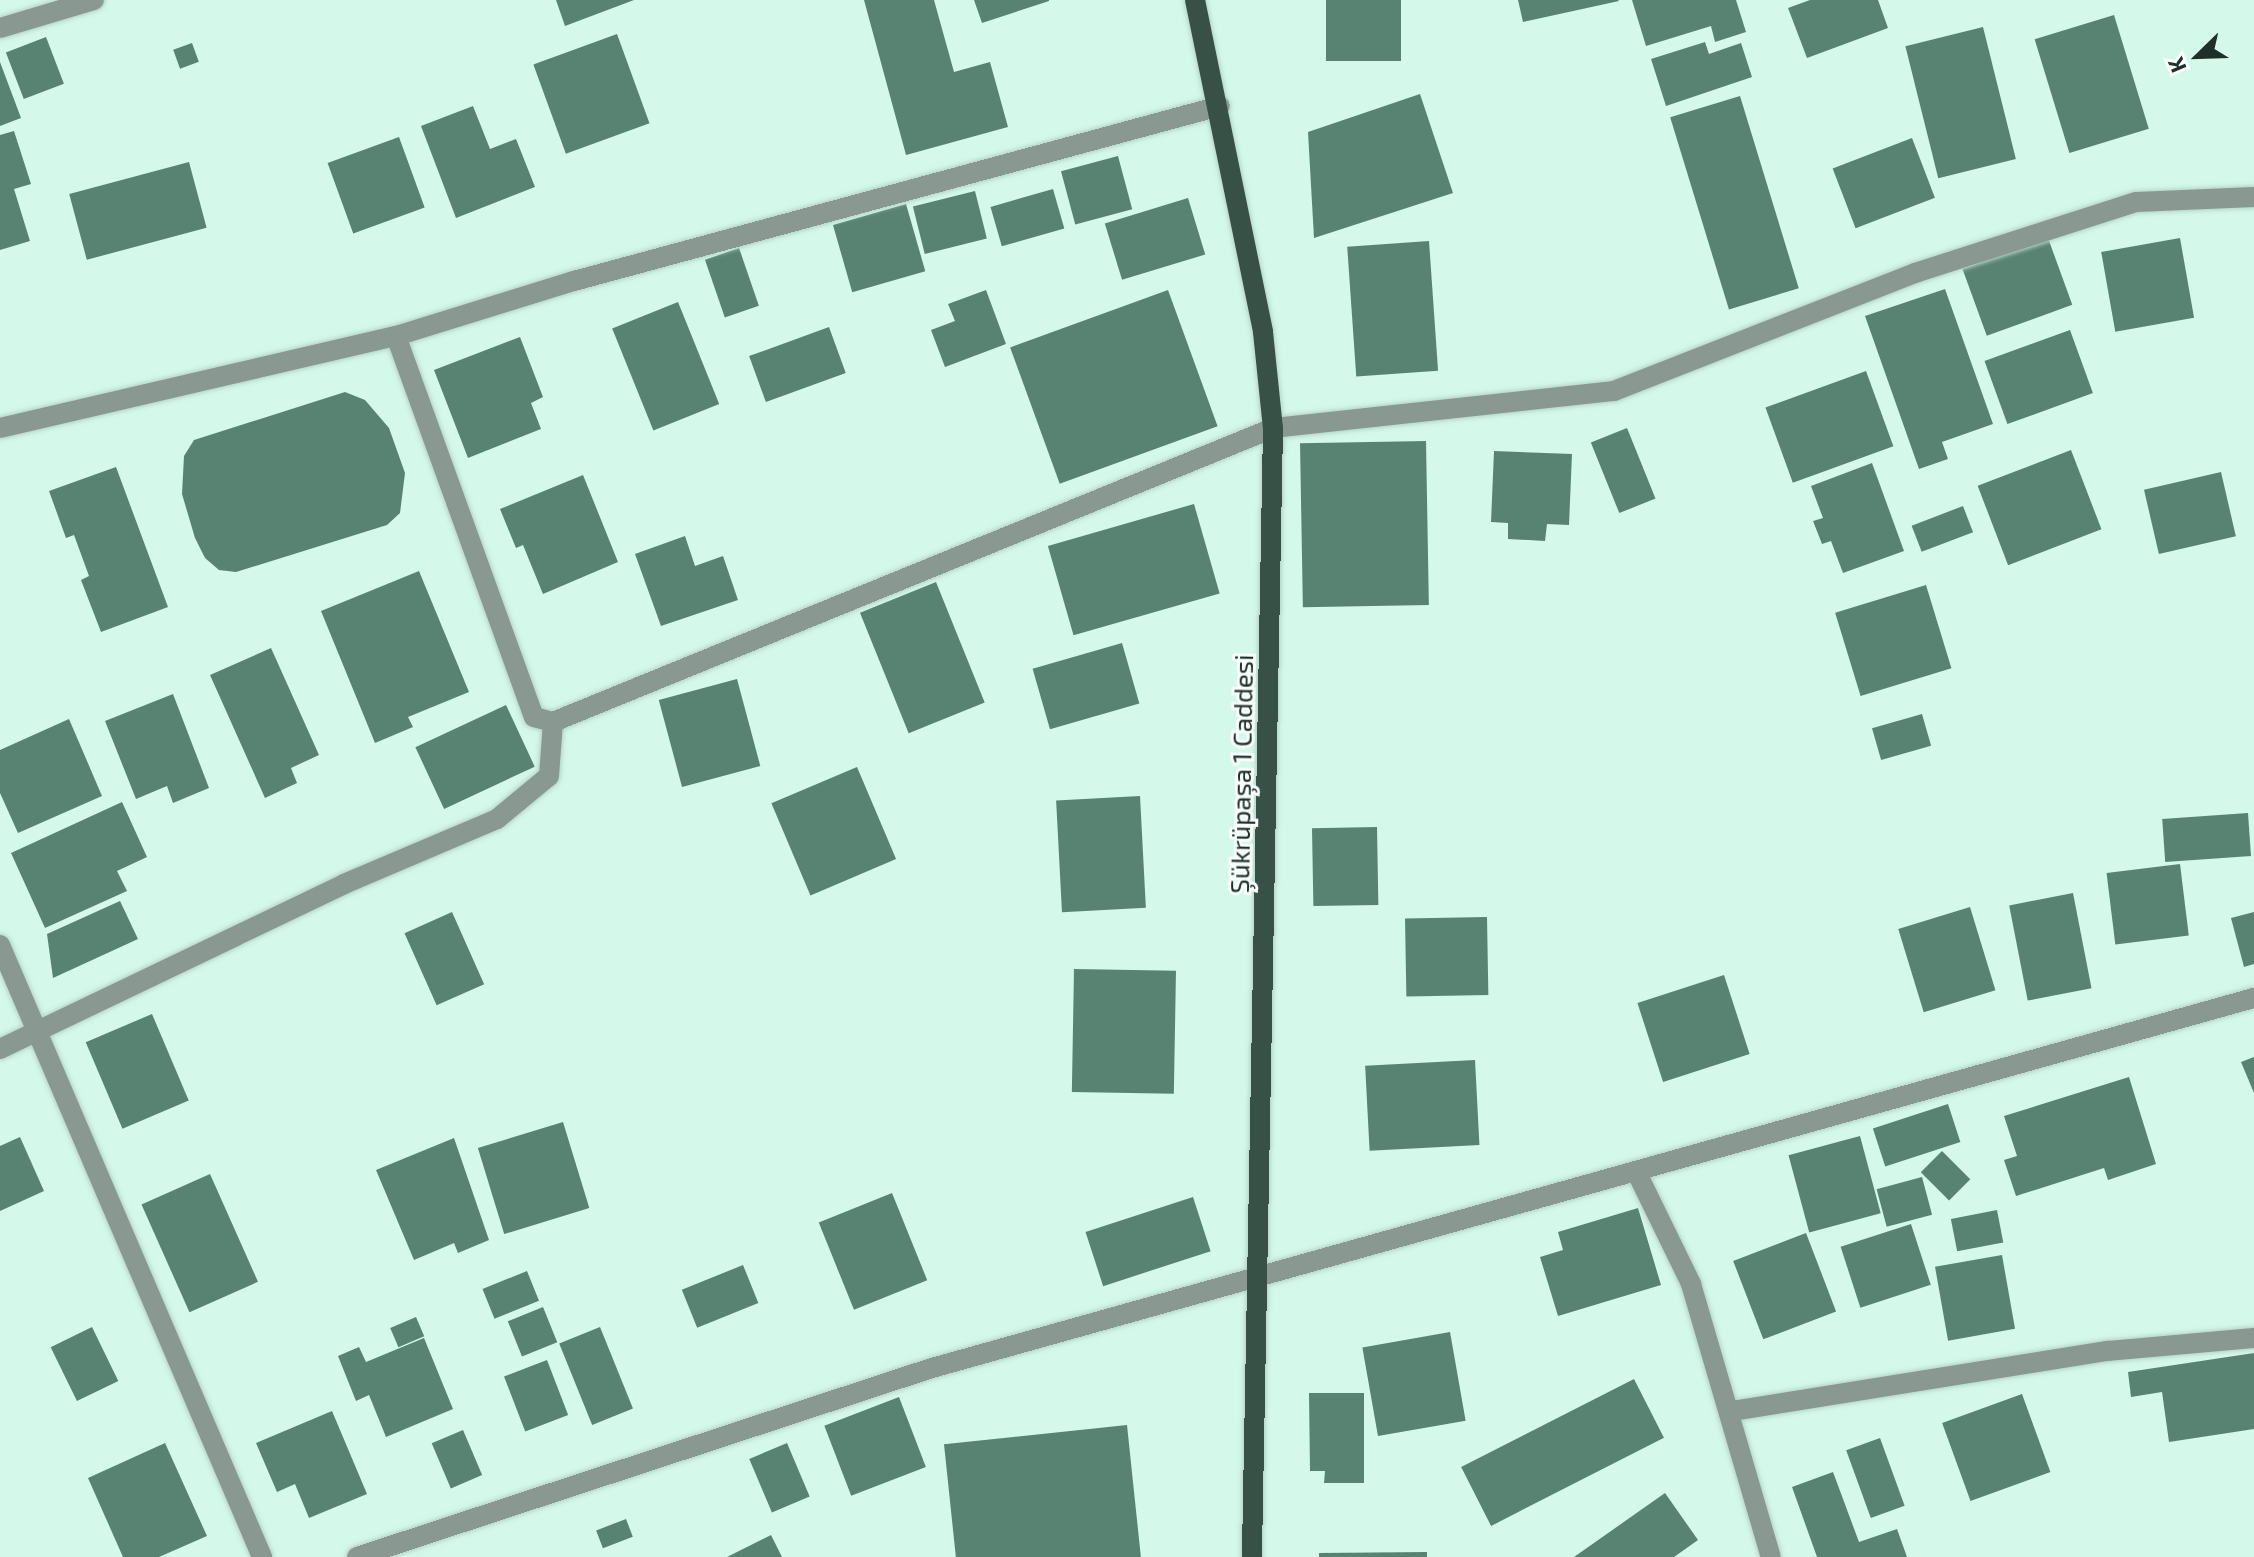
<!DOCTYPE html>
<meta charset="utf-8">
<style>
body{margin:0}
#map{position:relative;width:2254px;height:1557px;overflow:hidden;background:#d4f8e9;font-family:"Exo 2",sans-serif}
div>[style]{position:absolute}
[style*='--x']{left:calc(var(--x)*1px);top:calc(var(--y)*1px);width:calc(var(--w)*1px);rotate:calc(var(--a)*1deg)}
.building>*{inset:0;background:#588373;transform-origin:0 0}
.roads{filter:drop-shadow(0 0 2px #b4d4c7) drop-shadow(0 0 2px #b4d4c7)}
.minor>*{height:20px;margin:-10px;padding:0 10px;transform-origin:10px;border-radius:10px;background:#899891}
.major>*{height:20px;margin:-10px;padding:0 10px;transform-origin:10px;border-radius:10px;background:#375147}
span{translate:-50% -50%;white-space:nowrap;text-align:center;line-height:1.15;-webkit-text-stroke:6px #f7fefb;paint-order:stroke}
.street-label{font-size:26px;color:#212f2a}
.north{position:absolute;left:2158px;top:16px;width:80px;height:80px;-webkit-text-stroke:6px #f7fefb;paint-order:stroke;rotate:247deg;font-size:22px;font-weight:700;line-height:32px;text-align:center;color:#212f2a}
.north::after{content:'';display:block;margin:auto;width:28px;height:36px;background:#212f2a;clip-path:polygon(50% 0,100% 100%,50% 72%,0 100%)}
</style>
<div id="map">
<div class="building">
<div style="clip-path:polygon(556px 0,634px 0,565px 26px)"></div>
<div style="clip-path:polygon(864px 0,934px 0,954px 72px,990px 62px,1008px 127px,906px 155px)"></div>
<div style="clip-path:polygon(974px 0,1049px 0,1049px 1px,982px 23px)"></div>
<div style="left:1326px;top:0;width:75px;height:61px"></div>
<div style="clip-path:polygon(1518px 0,1618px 0,1619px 1px,1523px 22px)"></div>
<div style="clip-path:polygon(1632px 0,1736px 0,1746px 32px,1715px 42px,1711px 26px,1646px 46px)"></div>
<div style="clip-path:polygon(1810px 0,1878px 0,1888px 28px,1807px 58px,1788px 8px)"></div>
<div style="left:2114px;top:15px;width:119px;height:83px;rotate:73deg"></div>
<div style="left:1983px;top:27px;width:136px;height:80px;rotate:76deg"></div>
<div style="left:617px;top:34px;width:95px;height:89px;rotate:70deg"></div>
<div style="left:46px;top:37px;width:50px;height:43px;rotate:69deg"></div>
<div style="clip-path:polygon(1705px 42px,1709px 54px,1741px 43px,1752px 77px,1666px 106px,1651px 59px)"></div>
<div style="left:192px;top:43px;width:20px;height:20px;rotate:70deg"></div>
<div style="clip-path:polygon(0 62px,21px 118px,0 126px)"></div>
<div style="clip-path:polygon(1420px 94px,1453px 193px,1314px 238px,1308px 132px)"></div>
<div style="left:1740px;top:96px;width:201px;height:73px;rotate:73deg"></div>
<div style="clip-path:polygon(473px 106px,490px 149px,516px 139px,535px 187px,456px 218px,421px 126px)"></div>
<div style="clip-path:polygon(14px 131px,31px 184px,14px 189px,30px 241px,0 250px,0 135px)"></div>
<div style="left:399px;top:137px;width:75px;height:76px;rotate:70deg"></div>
<div style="left:1912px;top:138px;width:64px;height:85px;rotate:69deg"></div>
<div style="left:1118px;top:156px;width:55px;height:59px;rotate:75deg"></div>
<div style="left:189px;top:162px;width:68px;height:124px;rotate:75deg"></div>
<div style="left:1053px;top:189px;width:41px;height:65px;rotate:74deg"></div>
<div style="left:975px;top:191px;width:49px;height:64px;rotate:76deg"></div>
<div style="left:1188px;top:198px;width:59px;height:87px;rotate:73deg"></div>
<div style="left:906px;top:204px;width:70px;height:76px;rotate:74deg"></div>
<div style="left:2048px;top:238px;width:71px;height:91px;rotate:70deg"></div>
<div style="left:2180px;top:238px;width:81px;height:80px;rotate:80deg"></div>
<div style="left:1429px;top:241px;width:130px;height:82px;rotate:86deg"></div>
<div style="left:739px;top:248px;width:61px;height:36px;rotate:71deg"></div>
<div style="clip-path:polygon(1945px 289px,1993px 424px,1942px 442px,1948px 459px,1919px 469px,1865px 316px)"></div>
<div style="clip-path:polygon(986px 290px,1006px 344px,945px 367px,931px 330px,955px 321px,948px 304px)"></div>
<div style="left:1168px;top:290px;width:145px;height:168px;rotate:70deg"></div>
<div style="left:678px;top:302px;width:110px;height:71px;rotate:68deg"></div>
<div style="left:829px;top:327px;width:49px;height:85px;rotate:70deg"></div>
<div style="left:2070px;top:330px;width:67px;height:91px;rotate:70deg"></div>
<div style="clip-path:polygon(520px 337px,543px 397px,531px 403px,541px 429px,468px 458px,434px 370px)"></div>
<div style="left:1866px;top:371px;width:80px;height:107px;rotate:70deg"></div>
<div style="clip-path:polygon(345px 392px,365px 400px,389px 428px,405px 473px,400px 513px,387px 525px,236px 572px,219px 570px,205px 558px,195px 538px,182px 494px,184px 456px,194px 440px)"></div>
<div style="left:1627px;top:428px;width:76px;height:39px;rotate:68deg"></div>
<div style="left:1426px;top:441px;width:164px;height:126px;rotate:89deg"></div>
<div style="left:2071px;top:450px;width:85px;height:100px;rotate:69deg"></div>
<div style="clip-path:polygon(1494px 451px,1572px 454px,1569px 525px,1547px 524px,1545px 541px,1508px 539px,1508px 523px,1491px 522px)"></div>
<div style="clip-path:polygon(1872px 463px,1904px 551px,1843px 573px,1831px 541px,1822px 544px,1813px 521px,1823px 518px,1811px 486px)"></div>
<div style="clip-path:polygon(116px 467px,168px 607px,101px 632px,81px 580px,89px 576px,74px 535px,66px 538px,49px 491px)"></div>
<div style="left:2221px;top:472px;width:66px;height:79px;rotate:77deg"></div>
<div style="clip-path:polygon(583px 475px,618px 562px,543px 594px,523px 545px,516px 548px,500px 509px)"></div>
<div style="left:1194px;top:504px;width:93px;height:152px;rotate:74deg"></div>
<div style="left:1963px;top:506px;width:28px;height:55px;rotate:69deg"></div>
<div style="clip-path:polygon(685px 536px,695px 566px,723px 556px,738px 600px,661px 626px,635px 554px)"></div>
<div style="clip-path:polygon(419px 571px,469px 692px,408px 717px,413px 727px,375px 743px,321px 611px)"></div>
<div style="left:936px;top:582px;width:130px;height:82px;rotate:68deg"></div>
<div style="left:1926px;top:585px;width:87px;height:95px;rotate:73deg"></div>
<div style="left:1122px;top:643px;width:63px;height:93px;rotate:74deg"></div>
<div style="clip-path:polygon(271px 648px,319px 755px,291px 768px,297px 783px,265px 798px,210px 675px)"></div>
<div style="left:737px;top:679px;width:90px;height:81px;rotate:75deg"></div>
<div style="clip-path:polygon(173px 694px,209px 788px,173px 803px,167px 786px,136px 799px,105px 721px)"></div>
<div style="left:506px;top:705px;width:68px;height:100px;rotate:65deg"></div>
<div style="left:1922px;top:714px;width:33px;height:52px;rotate:74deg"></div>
<div style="clip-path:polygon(69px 719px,102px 796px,18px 833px,0 793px,0 750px)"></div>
<div style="left:857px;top:767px;width:100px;height:93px;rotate:67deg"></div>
<div style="left:1140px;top:796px;width:112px;height:84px;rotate:87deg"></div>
<div style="clip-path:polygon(122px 802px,147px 857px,117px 871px,127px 891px,45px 928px,11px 853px)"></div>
<div style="left:2248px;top:813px;width:43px;height:86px;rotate:86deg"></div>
<div style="left:1377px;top:827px;width:78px;height:65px;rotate:89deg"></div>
<div style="left:2180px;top:864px;width:72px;height:74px;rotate:83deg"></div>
<div style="left:2073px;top:893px;width:97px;height:65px;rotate:79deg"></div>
<div style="clip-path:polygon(120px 901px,138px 939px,53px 978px,47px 934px)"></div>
<div style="left:1970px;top:907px;width:87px;height:75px;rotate:73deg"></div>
<div style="left:452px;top:912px;width:79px;height:52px;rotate:66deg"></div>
<div style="clip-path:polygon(2254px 912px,2254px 964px,2244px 967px,2231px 918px)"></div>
<div style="left:1487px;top:917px;width:78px;height:82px;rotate:89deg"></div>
<div style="left:1074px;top:969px;width:102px;height:123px;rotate:1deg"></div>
<div style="left:1724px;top:975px;width:83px;height:91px;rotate:72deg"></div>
<div style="left:152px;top:1014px;width:94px;height:72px;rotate:67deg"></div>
<div style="clip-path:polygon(2254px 1057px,2254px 1093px,2241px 1062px)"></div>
<div style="left:1475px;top:1060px;width:85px;height:110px;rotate:87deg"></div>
<div style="clip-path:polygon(2129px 1077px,2156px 1164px,2108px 1180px,2104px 1168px,2016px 1196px,2004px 1160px,2017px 1156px,2004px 1116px)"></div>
<div style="left:1948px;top:1104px;width:40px;height:79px;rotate:72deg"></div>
<div style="left:563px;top:1122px;width:90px;height:89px;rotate:73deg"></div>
<div style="left:1860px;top:1136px;width:80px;height:74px;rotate:75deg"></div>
<div style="clip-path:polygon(20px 1137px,44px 1191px,0 1211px,0 1146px)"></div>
<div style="clip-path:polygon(454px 1138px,489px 1240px,458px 1253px,454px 1243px,414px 1260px,376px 1170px)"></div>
<div style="left:1942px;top:1151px;width:40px;height:30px;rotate:45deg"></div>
<div style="left:210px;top:1174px;width:118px;height:75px;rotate:66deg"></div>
<div style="left:1922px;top:1177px;width:39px;height:47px;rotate:75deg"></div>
<div style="left:892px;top:1193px;width:94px;height:79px;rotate:68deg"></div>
<div style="left:1193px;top:1197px;width:57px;height:113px;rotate:72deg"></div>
<div style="clip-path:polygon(1638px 1208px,1661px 1285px,1558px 1316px,1540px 1257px,1563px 1250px,1558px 1232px)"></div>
<div style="left:1997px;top:1210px;width:33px;height:47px;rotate:79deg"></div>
<div style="left:1911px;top:1224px;width:64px;height:74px;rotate:72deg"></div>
<div style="left:1806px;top:1233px;width:84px;height:78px;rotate:69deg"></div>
<div style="left:2002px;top:1255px;width:75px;height:68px;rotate:80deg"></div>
<div style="left:743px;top:1265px;width:41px;height:66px;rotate:68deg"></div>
<div style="left:527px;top:1271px;width:32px;height:48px;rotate:68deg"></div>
<div style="left:543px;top:1307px;width:38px;height:38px;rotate:68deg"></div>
<div style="left:416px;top:1317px;width:21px;height:28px;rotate:67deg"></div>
<div style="left:92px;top:1327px;width:60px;height:46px;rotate:64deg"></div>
<div style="left:600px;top:1327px;width:88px;height:44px;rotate:68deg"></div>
<div style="left:1450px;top:1332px;width:90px;height:89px;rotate:80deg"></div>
<div style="clip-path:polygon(424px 1338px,453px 1409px,386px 1437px,369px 1395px,356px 1401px,338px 1356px,359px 1347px,366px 1362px)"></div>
<div style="clip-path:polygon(2254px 1353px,2254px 1429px,2169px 1442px,2162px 1392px,2131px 1397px,2128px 1372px)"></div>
<div style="left:547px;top:1360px;width:59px;height:46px;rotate:69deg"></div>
<div style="left:1634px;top:1379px;width:66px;height:194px;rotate:63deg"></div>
<div style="clip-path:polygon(1309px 1393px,1364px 1393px,1364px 1483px,1324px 1483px,1325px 1471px,1310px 1471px)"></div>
<div style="left:2022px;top:1394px;width:83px;height:85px;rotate:70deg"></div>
<div style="left:899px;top:1397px;width:75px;height:80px;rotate:69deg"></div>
<div style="clip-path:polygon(332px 1411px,367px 1494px,309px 1518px,295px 1484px,277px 1492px,256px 1443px)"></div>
<div style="left:1127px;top:1425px;width:133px;height:184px;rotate:84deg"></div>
<div style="left:463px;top:1430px;width:49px;height:34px;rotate:67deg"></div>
<div style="left:1880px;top:1438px;width:72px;height:36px;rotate:70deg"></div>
<div style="clip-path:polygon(165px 1443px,207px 1536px,159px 1557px,123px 1557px,88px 1478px)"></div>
<div style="left:787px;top:1443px;width:58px;height:41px;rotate:67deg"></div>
<div style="clip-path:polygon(1833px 1472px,1859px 1542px,1897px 1529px,1907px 1557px,1817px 1557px,1792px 1487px)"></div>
<div style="clip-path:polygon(1665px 1493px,1698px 1540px,1674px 1557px,1574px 1557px)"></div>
<div style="left:626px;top:1519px;width:19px;height:32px;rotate:69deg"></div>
<div style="clip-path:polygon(771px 1535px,782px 1557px,727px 1557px)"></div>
<div style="clip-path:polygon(1427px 1552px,1427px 1557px,1319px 1557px,1319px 1553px)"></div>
</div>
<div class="roads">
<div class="minor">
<div style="--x:0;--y:28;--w:98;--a:-16.6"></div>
<div style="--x:396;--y:336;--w:405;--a:70.1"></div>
<div style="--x:534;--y:717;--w:20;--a:15"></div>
<div style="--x:553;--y:722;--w:778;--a:-22.21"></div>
<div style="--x:1273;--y:428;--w:343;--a:-6.2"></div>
<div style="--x:1614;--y:391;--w:323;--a:-21.4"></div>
<div style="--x:1915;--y:273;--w:232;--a:-17.8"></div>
<div style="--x:2136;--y:202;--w:118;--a:-2.4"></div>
<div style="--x:0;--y:428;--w:407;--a:-13.1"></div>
<div style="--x:396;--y:336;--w:186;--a:-17.2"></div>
<div style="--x:574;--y:281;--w:669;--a:-15.16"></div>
<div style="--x:0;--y:945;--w:666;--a:66.82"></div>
<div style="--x:0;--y:1049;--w:382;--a:-25.6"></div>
<div style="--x:344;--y:884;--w:166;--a:-23"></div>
<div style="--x:497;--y:819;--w:67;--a:-39.6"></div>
<div style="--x:549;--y:776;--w:54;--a:-85.8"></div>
<div style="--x:1636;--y:1171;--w:126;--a:64"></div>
<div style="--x:1691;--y:1284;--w:284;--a:73.7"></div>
<div style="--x:1732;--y:1411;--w:381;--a:-9.1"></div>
<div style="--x:2108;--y:1351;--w:147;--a:-5.1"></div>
<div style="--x:357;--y:1557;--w:605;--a:-18.2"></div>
<div style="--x:932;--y:1368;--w:1373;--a:-15.64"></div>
</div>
<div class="major">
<div style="--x:1195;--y:0;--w:339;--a:78.4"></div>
<div style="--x:1263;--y:332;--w:97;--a:84.1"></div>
<div style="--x:1273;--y:428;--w:1129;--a:91.07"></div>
</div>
</div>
<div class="street-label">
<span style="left:1241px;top:774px;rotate:-89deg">Şükrüpaşa 1 Caddesi</span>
</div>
<div class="north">K</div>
</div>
